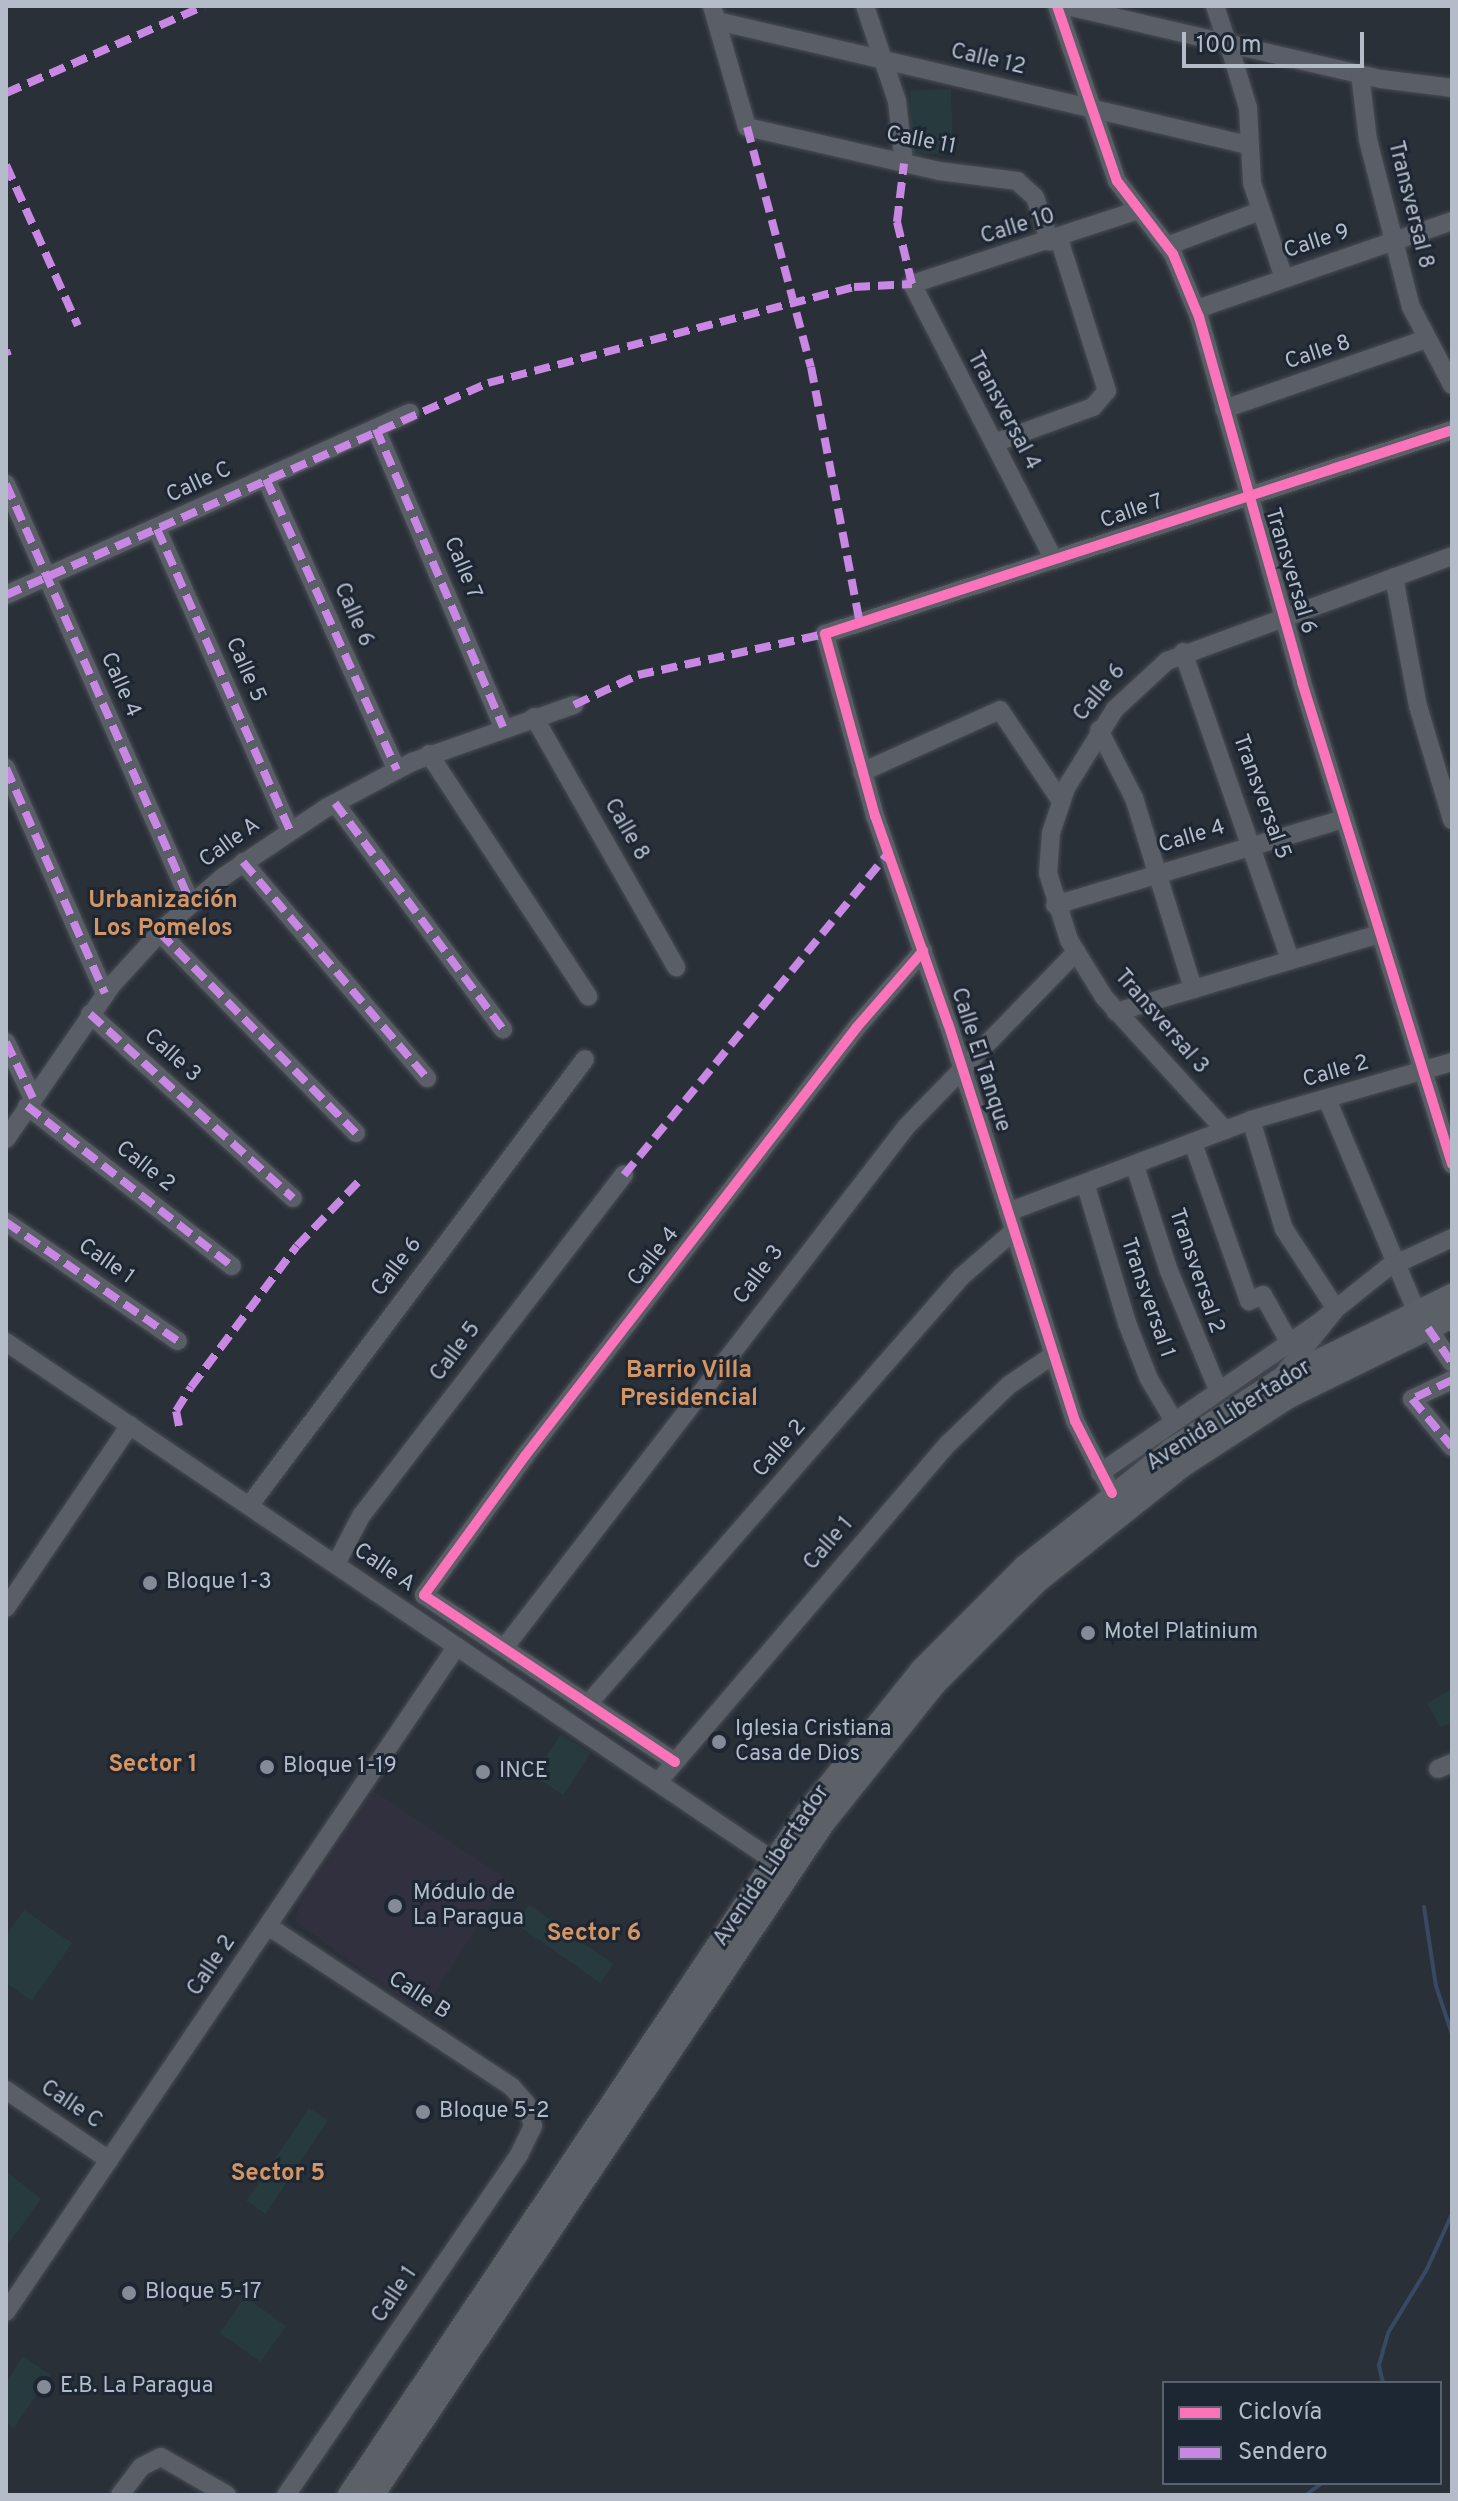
<!DOCTYPE html>
<meta charset="utf-8">
<style>
body{margin:0}
#map{position:relative;width:1458px;height:2501px;overflow:hidden;background:#2a3038;font-family:Overpass,sans-serif}
div>[style]{position:absolute}
[style*='--x']{left:calc(var(--x)*1px);top:calc(var(--y)*1px);width:calc(var(--w)*1px);rotate:calc(var(--a)*1deg)}
.medical>*{inset:0;background:#31303e}
.green>*{inset:0;background:#273a3e;transform-origin:0 0}
.stream>*{height:4px;margin:-2px;padding:0 2px;transform-origin:2px;border-radius:2px;background:#384963}
.roads{filter:drop-shadow(0 0 2px #484c53) drop-shadow(0 0 2px #484c53)}
.minor>*{height:18px;margin:-9px;padding:0 9px;transform-origin:9px;border-radius:9px;background:#5a5e66}
.major>*{height:22px;margin:-11px;padding:0 11px;transform-origin:11px;border-radius:11px;background:#5c6168}
.quiet>*{height:8px;margin-top:-4px;transform-origin:0;background:repeating-linear-gradient(90deg,#c787e3 0 16px,transparent 0 24px)}
.cycleway>*{height:10px;margin:-5px;padding:0 5px;transform-origin:5px;border-radius:5px;background:#fb73b8}
.dots>*{width:22px;height:22px;translate:-50% -50%;box-sizing:border-box;border:4px solid #1d2633;border-radius:50%}
span{translate:-50% -50%;white-space:nowrap;text-align:center;line-height:1.15;-webkit-text-stroke:6px #1d2633;paint-order:stroke}
.street-label{font-size:22px;color:#b4bcc9}
.poi-label{font-size:22px;color:#b4bcc9}
.left{translate:0 -50%;text-align:left}
.neighbourhood-label{font-size:24px;color:#d59563;font-weight:700}
.frame{position:absolute;inset:0;border:8px solid #b4bcc9;pointer-events:none}
.legend{position:absolute;left:1162px;top:2381px;width:280px;height:104px;box-sizing:border-box;background:#1d2633;border:2px solid #59626f;margin:0;padding:10px 14px;list-style:none;font-size:24px;color:#b4bcc9}
.legend li{display:flex;align-items:center;gap:16px;height:40px}
.legend b{width:40px;border:2px solid #59626f}
.scale{position:absolute;left:1182px;top:32px;width:182px;height:36px;box-sizing:border-box;border:4px solid #b4bcc9;border-top:0;padding-left:10px;font-size:24px;line-height:28px;white-space:nowrap;color:#b4bcc9;-webkit-text-stroke:6px #1d2633;paint-order:stroke}
</style>
<div id="map">
<div class="medical">
<div style="clip-path:polygon(374px 1791px,508px 1880px,421px 2014px,295px 1921px,300px 1902px)"></div>
</div>
<div class="green">
<div style="left:951px;top:89px;width:64px;height:41px;rotate:88deg"></div>
<div style="clip-path:polygon(1452px 1689px,1452px 1723px,1440px 1727px,1427px 1703px)"></div>
<div style="left:561px;top:1734px;width:35px;height:50px;rotate:33deg"></div>
<div style="left:529px;top:1905px;width:103px;height:23px;rotate:35deg"></div>
<div style="clip-path:polygon(24px 1910px,72px 1943px,32px 2001px,6px 1983px,6px 1936px)"></div>
<div style="left:309px;top:2108px;width:23px;height:112px;rotate:34deg"></div>
<div style="clip-path:polygon(6px 2171px,41px 2199px,6px 2247px)"></div>
<div style="left:245px;top:2297px;width:50px;height:44px;rotate:35deg"></div>
<div style="clip-path:polygon(23px 2356px,50px 2375px,14px 2428px,6px 2422px,6px 2382px)"></div>
</div>
<div class="stream">
<div style="--x:1424;--y:1907;--w:80;--a:81.4"></div>
<div style="--x:1436;--y:1986;--w:51;--a:71.6"></div>
<div style="--x:1383;--y:2383;--w:18;--a:-103"></div>
<div style="--x:1379;--y:2365;--w:33;--a:-74"></div>
<div style="--x:1388;--y:2333;--w:75;--a:-58.6"></div>
<div style="--x:1427;--y:2269;--w:60;--a:-65.6"></div>
<div style="--x:1306;--y:2495;--w:20;--a:-37"></div>
</div>
<div class="roads">
<div class="minor">
<div style="--x:712;--y:6;--w:126;--a:73.9"></div>
<div style="--x:747;--y:127;--w:197;--a:12.9"></div>
<div style="--x:939;--y:171;--w:79;--a:7.3"></div>
<div style="--x:1017;--y:181;--w:24;--a:42"></div>
<div style="--x:1035;--y:197;--w:47;--a:71.6"></div>
<div style="--x:865;--y:6;--w:100;--a:71.4"></div>
<div style="--x:897;--y:101;--w:62;--a:83.6"></div>
<div style="--x:1057;--y:6;--w:185;--a:71.1"></div>
<div style="--x:1117;--y:181;--w:92;--a:52.5"></div>
<div style="--x:1173;--y:254;--w:68;--a:67.6"></div>
<div style="--x:1199;--y:317;--w:379;--a:74.2"></div>
<div style="--x:1302;--y:682;--w:505;--a:72.71"></div>
<div style="--x:1067;--y:6;--w:322;--a:13.1"></div>
<div style="--x:1381;--y:79;--w:72;--a:7.2"></div>
<div style="--x:1215;--y:6;--w:41;--a:71.6"></div>
<div style="--x:717;--y:21;--w:545;--a:13.14"></div>
<div style="--x:1229;--y:45;--w:66;--a:73.2"></div>
<div style="--x:1248;--y:108;--w:75;--a:86.9"></div>
<div style="--x:1252;--y:183;--w:100;--a:71.4"></div>
<div style="--x:1360;--y:74;--w:66;--a:83.1"></div>
<div style="--x:1368;--y:140;--w:172;--a:75.6"></div>
<div style="--x:1411;--y:307;--w:88;--a:62.3"></div>
<div style="--x:1167;--y:246;--w:99;--a:-20.6"></div>
<div style="--x:1197;--y:309;--w:270;--a:-19"></div>
<div style="--x:1224;--y:409;--w:214;--a:-19.1"></div>
<div style="--x:376;--y:429;--w:324;--a:66.9"></div>
<div style="--x:994;--y:443;--w:105;--a:-20"></div>
<div style="--x:1093;--y:407;--w:21;--a:-49"></div>
<div style="--x:1107;--y:391;--w:159;--a:-107.5"></div>
<div style="--x:266;--y:479;--w:319;--a:65.8"></div>
<div style="--x:6;--y:484;--w:459;--a:66.2"></div>
<div style="--x:157;--y:529;--w:329;--a:66.2"></div>
<div style="--x:1054;--y:560;--w:310;--a:-117.2"></div>
<div style="--x:912;--y:284;--w:236;--a:-18.1"></div>
<div style="--x:1394;--y:577;--w:131;--a:79.5"></div>
<div style="--x:1418;--y:706;--w:119;--a:73.4"></div>
<div style="--x:6;--y:595;--w:443;--a:-24.3"></div>
<div style="--x:1183;--y:652;--w:325;--a:70.8"></div>
<div style="--x:534;--y:717;--w:288;--a:60.4"></div>
<div style="--x:1099;--y:730;--w:76;--a:62.8"></div>
<div style="--x:1134;--y:798;--w:200;--a:72.8"></div>
<div style="--x:429;--y:754;--w:290;--a:56.7"></div>
<div style="--x:6;--y:768;--w:246;--a:66.3"></div>
<div style="--x:862;--y:772;--w:151;--a:-24.2"></div>
<div style="--x:1000;--y:710;--w:110;--a:56.2"></div>
<div style="--x:335;--y:803;--w:282;--a:53.4"></div>
<div style="--x:243;--y:862;--w:284;--a:49.6"></div>
<div style="--x:1055;--y:905;--w:302;--a:-16.6"></div>
<div style="--x:160;--y:933;--w:280;--a:45.6"></div>
<div style="--x:1116;--y:1012;--w:274;--a:-16.5"></div>
<div style="--x:90;--y:1014;--w:274;--a:42.2"></div>
<div style="--x:6;--y:1042;--w:62;--a:64.3"></div>
<div style="--x:1327;--y:1099;--w:230;--a:67.2"></div>
<div style="--x:27;--y:1106;--w:260;--a:38"></div>
<div style="--x:1251;--y:1120;--w:114;--a:73.2"></div>
<div style="--x:1284;--y:1229;--w:95;--a:57"></div>
<div style="--x:1336;--y:1309;--w:87;--a:129"></div>
<div style="--x:1225;--y:1130;--w:180;--a:-132.3"></div>
<div style="--x:1104;--y:997;--w:67;--a:-121.6"></div>
<div style="--x:1069;--y:940;--w:70;--a:-107.4"></div>
<div style="--x:1048;--y:873;--w:40;--a:-85.7"></div>
<div style="--x:1051;--y:833;--w:47;--a:-71.6"></div>
<div style="--x:1066;--y:788;--w:93;--a:-58.2"></div>
<div style="--x:1115;--y:709;--w:71;--a:-42.7"></div>
<div style="--x:1167;--y:661;--w:304;--a:-20.2"></div>
<div style="--x:6;--y:1139;--w:186;--a:-55.5"></div>
<div style="--x:111;--y:986;--w:81;--a:-47.5"></div>
<div style="--x:166;--y:926;--w:75;--a:-40.7"></div>
<div style="--x:223;--y:877;--w:124;--a:-33.8"></div>
<div style="--x:326;--y:808;--w:98;--a:-28.1"></div>
<div style="--x:412;--y:762;--w:172;--a:-19.4"></div>
<div style="--x:1193;--y:1143;--w:168;--a:70.5"></div>
<div style="--x:1249;--y:1301;--w:15;--a:-23"></div>
<div style="--x:1263;--y:1295;--w:54;--a:61"></div>
<div style="--x:1135;--y:1166;--w:110;--a:72.1"></div>
<div style="--x:1169;--y:1271;--w:129;--a:67.6"></div>
<div style="--x:1086;--y:1186;--w:143;--a:73.3"></div>
<div style="--x:1127;--y:1323;--w:60;--a:68.6"></div>
<div style="--x:1149;--y:1379;--w:49;--a:59.2"></div>
<div style="--x:1008;--y:1212;--w:260;--a:-20.7"></div>
<div style="--x:1251;--y:1120;--w:209;--a:-16.1"></div>
<div style="--x:6;--y:1222;--w:209;--a:34.7"></div>
<div style="--x:1428;--y:1328;--w:42;--a:55.6"></div>
<div style="--x:6;--y:1342;--w:927;--a:34.05"></div>
<div style="--x:1452;--y:1380;--w:44;--a:154.6"></div>
<div style="--x:1412;--y:1399;--w:62;--a:50.2"></div>
<div style="--x:1100;--y:1473;--w:263;--a:-34.5"></div>
<div style="--x:1317;--y:1324;--w:90;--a:-38.7"></div>
<div style="--x:1387;--y:1268;--w:72;--a:-24.8"></div>
<div style="--x:1112;--y:1493;--w:81;--a:-117.2"></div>
<div style="--x:1075;--y:1421;--w:417;--a:-107.7"></div>
<div style="--x:948;--y:1024;--w:220;--a:-109.3"></div>
<div style="--x:875;--y:816;--w:189;--a:-105.4"></div>
<div style="--x:825;--y:634;--w:659;--a:-18.02"></div>
<div style="--x:249;--y:1506;--w:559;--a:-53.07"></div>
<div style="--x:336;--y:1564;--w:54;--a:-62.5"></div>
<div style="--x:361;--y:1516;--w:431;--a:-52.4"></div>
<div style="--x:6;--y:1608;--w:221;--a:-55.9"></div>
<div style="--x:504;--y:1648;--w:659;--a:-52.33"></div>
<div style="--x:907;--y:1126;--w:243;--a:-45.8"></div>
<div style="--x:588;--y:1704;--w:567;--a:-48.86"></div>
<div style="--x:961;--y:1277;--w:70;--a:-41"></div>
<div style="--x:675;--y:1762;--w:301;--a:-146.4"></div>
<div style="--x:424;--y:1595;--w:172;--a:-54"></div>
<div style="--x:525;--y:1456;--w:542;--a:-52.26"></div>
<div style="--x:857;--y:1027;--w:101;--a:-49"></div>
<div style="--x:1438;--y:1769;--w:15;--a:-23"></div>
<div style="--x:658;--y:1782;--w:447;--a:-49.4"></div>
<div style="--x:949;--y:1443;--w:83;--a:-44"></div>
<div style="--x:1009;--y:1385;--w:53;--a:-34.3"></div>
<div style="--x:268;--y:1926;--w:291;--a:33.4"></div>
<div style="--x:511;--y:2086;--w:23;--a:49"></div>
<div style="--x:526;--y:2103;--w:24;--a:73"></div>
<div style="--x:533;--y:2126;--w:32;--a:116"></div>
<div style="--x:519;--y:2155;--w:412;--a:124.4"></div>
<div style="--x:6;--y:2090;--w:125;--a:34.2"></div>
<div style="--x:6;--y:2312;--w:804;--a:-55.9"></div>
<div style="--x:120;--y:2495;--w:35;--a:-53"></div>
<div style="--x:141;--y:2467;--w:22;--a:-27"></div>
<div style="--x:161;--y:2457;--w:76;--a:29.9"></div>
</div>
<div class="major">
<div style="--x:349;--y:2495;--w:822;--a:-56.16"></div>
<div style="--x:807;--y:1812;--w:182;--a:-51.2"></div>
<div style="--x:921;--y:1670;--w:147;--a:-45"></div>
<div style="--x:1025;--y:1566;--w:188;--a:-38.5"></div>
<div style="--x:1172;--y:1449;--w:127;--a:-32.8"></div>
<div style="--x:1279;--y:1380;--w:193;--a:-26.2"></div>
<div style="--x:373;--y:2495;--w:808;--a:-56.15"></div>
<div style="--x:823;--y:1824;--w:179;--a:-51.3"></div>
<div style="--x:935;--y:1684;--w:146;--a:-45"></div>
<div style="--x:1038;--y:1581;--w:186;--a:-38.5"></div>
<div style="--x:1184;--y:1465;--w:125;--a:-32.9"></div>
<div style="--x:1289;--y:1397;--w:182;--a:-26.1"></div>
</div>
</div>
<div class="quiet">
<div style="--x:6;--y:93;--w:216;--a:-23.7"></div>
<div style="--x:747;--y:127;--w:248;--a:75.1"></div>
<div style="--x:811;--y:367;--w:261;--a:79.2"></div>
<div style="--x:6;--y:165;--w:176;--a:65.9"></div>
<div style="--x:6;--y:350;--w:6;--a:72"></div>
<div style="--x:376;--y:429;--w:324;--a:66.9"></div>
<div style="--x:266;--y:479;--w:319;--a:65.8"></div>
<div style="--x:6;--y:484;--w:459;--a:66.2"></div>
<div style="--x:157;--y:529;--w:329;--a:66.2"></div>
<div style="--x:6;--y:595;--w:527;--a:-23.74"></div>
<div style="--x:488;--y:383;--w:378;--a:-14.7"></div>
<div style="--x:854;--y:287;--w:58;--a:-3"></div>
<div style="--x:912;--y:284;--w:64;--a:-103.6"></div>
<div style="--x:897;--y:222;--w:59;--a:-83.2"></div>
<div style="--x:574;--y:705;--w:71;--a:-25.1"></div>
<div style="--x:638;--y:675;--w:191;--a:-12.4"></div>
<div style="--x:6;--y:768;--w:246;--a:66.3"></div>
<div style="--x:335;--y:803;--w:282;--a:53.4"></div>
<div style="--x:243;--y:862;--w:284;--a:49.6"></div>
<div style="--x:160;--y:933;--w:280;--a:45.6"></div>
<div style="--x:90;--y:1014;--w:274;--a:42.2"></div>
<div style="--x:6;--y:1042;--w:62;--a:64.3"></div>
<div style="--x:27;--y:1106;--w:260;--a:38"></div>
<div style="--x:624;--y:1175;--w:416;--a:-50.6"></div>
<div style="--x:6;--y:1222;--w:209;--a:34.7"></div>
<div style="--x:1428;--y:1328;--w:42;--a:55.6"></div>
<div style="--x:1452;--y:1380;--w:44;--a:154.6"></div>
<div style="--x:1412;--y:1399;--w:62;--a:50.2"></div>
<div style="--x:179;--y:1426;--w:15;--a:-101"></div>
<div style="--x:176;--y:1411;--w:28;--a:-58"></div>
<div style="--x:191;--y:1387;--w:176;--a:-53.1"></div>
<div style="--x:297;--y:1246;--w:91;--a:-46.3"></div>
</div>
<div class="cycleway">
<div style="--x:1057;--y:6;--w:185;--a:71.1"></div>
<div style="--x:1117;--y:181;--w:92;--a:52.5"></div>
<div style="--x:1173;--y:254;--w:68;--a:67.6"></div>
<div style="--x:1199;--y:317;--w:379;--a:74.2"></div>
<div style="--x:1302;--y:682;--w:505;--a:72.71"></div>
<div style="--x:1112;--y:1493;--w:81;--a:-117.2"></div>
<div style="--x:1075;--y:1421;--w:417;--a:-107.7"></div>
<div style="--x:948;--y:1024;--w:220;--a:-109.3"></div>
<div style="--x:875;--y:816;--w:189;--a:-105.4"></div>
<div style="--x:825;--y:634;--w:659;--a:-18.02"></div>
<div style="--x:675;--y:1762;--w:301;--a:-146.4"></div>
<div style="--x:424;--y:1595;--w:172;--a:-54"></div>
<div style="--x:525;--y:1456;--w:542;--a:-52.26"></div>
<div style="--x:857;--y:1027;--w:101;--a:-49"></div>
</div>
<div class="dots">
<div style="left:150px;top:1583px;background:#848b96"></div>
<div style="left:1088px;top:1633px;background:#848b96"></div>
<div style="left:719px;top:1742px;background:#848b96"></div>
<div style="left:267px;top:1767px;background:#848b96"></div>
<div style="left:483px;top:1772px;background:#848b96"></div>
<div style="left:395px;top:1906px;background:#848b96"></div>
<div style="left:423px;top:2112px;background:#848b96"></div>
<div style="left:129px;top:2293px;background:#848b96"></div>
<div style="left:44px;top:2387px;background:#848b96"></div>
</div>
<div class="street-label">
<span style="left:988px;top:60px;rotate:13deg">Calle 12</span>
<span style="left:921px;top:141px;rotate:11deg">Calle 11</span>
<span style="left:1410px;top:205px;rotate:76deg">Transversal 8</span>
<span style="left:1018px;top:227px;rotate:-17deg">Calle 10</span>
<span style="left:1317px;top:242px;rotate:-18deg">Calle 9</span>
<span style="left:1318px;top:353px;rotate:-18deg">Calle 8</span>
<span style="left:1003px;top:411px;rotate:62deg">Transversal 4</span>
<span style="left:199px;top:483px;rotate:-25deg">Calle C</span>
<span style="left:1132px;top:512px;rotate:-19deg">Calle 7</span>
<span style="left:462px;top:568px;rotate:67deg">Calle 7</span>
<span style="left:1290px;top:571px;rotate:73deg">Transversal 6</span>
<span style="left:353px;top:615px;rotate:66deg">Calle 6</span>
<span style="left:245px;top:670px;rotate:66deg">Calle 5</span>
<span style="left:120px;top:685px;rotate:66deg">Calle 4</span>
<span style="left:1100px;top:693px;rotate:-50deg">Calle 6</span>
<span style="left:1261px;top:797px;rotate:70deg">Transversal 5</span>
<span style="left:626px;top:830px;rotate:60deg">Calle 8</span>
<span style="left:1192px;top:837px;rotate:-17deg">Calle 4</span>
<span style="left:230px;top:843px;rotate:-36deg">Calle A</span>
<span style="left:1161px;top:1022px;rotate:49deg">Transversal 3</span>
<span style="left:172px;top:1056px;rotate:42deg">Calle 3</span>
<span style="left:980px;top:1060px;rotate:72deg">Calle El Tanque</span>
<span style="left:1336px;top:1072px;rotate:-16deg">Calle 2</span>
<span style="left:145px;top:1167px;rotate:38deg">Calle 2</span>
<span style="left:654px;top:1257px;rotate:-52deg">Calle 4</span>
<span style="left:106px;top:1262px;rotate:35deg">Calle 1</span>
<span style="left:397px;top:1267px;rotate:-53deg">Calle 6</span>
<span style="left:1196px;top:1271px;rotate:71deg">Transversal 2</span>
<span style="left:759px;top:1275px;rotate:-53deg">Calle 3</span>
<span style="left:1147px;top:1298px;rotate:71deg">Transversal 1</span>
<span style="left:456px;top:1352px;rotate:-53deg">Calle 5</span>
<span style="left:1229px;top:1416px;rotate:-32deg">Avenida Libertador</span>
<span style="left:780px;top:1449px;rotate:-49deg">Calle 2</span>
<span style="left:829px;top:1544px;rotate:-49deg">Calle 1</span>
<span style="left:384px;top:1568px;rotate:34deg">Calle A</span>
<span style="left:772px;top:1866px;rotate:-56deg">Avenida Libertador</span>
<span style="left:212px;top:1966px;rotate:-56deg">Calle 2</span>
<span style="left:419px;top:1996px;rotate:33deg">Calle B</span>
<span style="left:71px;top:2105px;rotate:34deg">Calle C</span>
<span style="left:395px;top:2295px;rotate:-56deg">Calle 1</span>
</div>
<div class="poi-label">
<span class="left" style="left:166px;top:1583px">Bloque 1-3</span>
<span class="left" style="left:1104px;top:1633px">Motel Platinium</span>
<span class="left" style="left:735px;top:1742px">Iglesia Cristiana<br>Casa de Dios</span>
<span class="left" style="left:283px;top:1767px">Bloque 1-19</span>
<span class="left" style="left:499px;top:1772px">INCE</span>
<span class="left" style="left:413px;top:1906px">Módulo de<br>La Paragua</span>
<span class="left" style="left:439px;top:2112px">Bloque 5-2</span>
<span class="left" style="left:145px;top:2293px">Bloque 5-17</span>
<span class="left" style="left:60px;top:2387px">E.B. La Paragua</span>
</div>
<div class="neighbourhood-label">
<span style="left:163px;top:916px">Urbanización<br>Los Pomelos</span>
<span style="left:689px;top:1386px">Barrio Villa<br>Presidencial</span>
<span style="left:153px;top:1766px">Sector 1</span>
<span style="left:594px;top:1935px">Sector 6</span>
<span style="left:278px;top:2175px">Sector 5</span>
</div>
<div class="frame"></div>
<ul class="legend">
<li><b style="height:10px;background:#fb73b8"></b>Ciclovía</li>
<li><b style="height:10px;background:#c787e3"></b>Sendero</li>
</ul>
<div class="scale">100 m</div>
</div>
